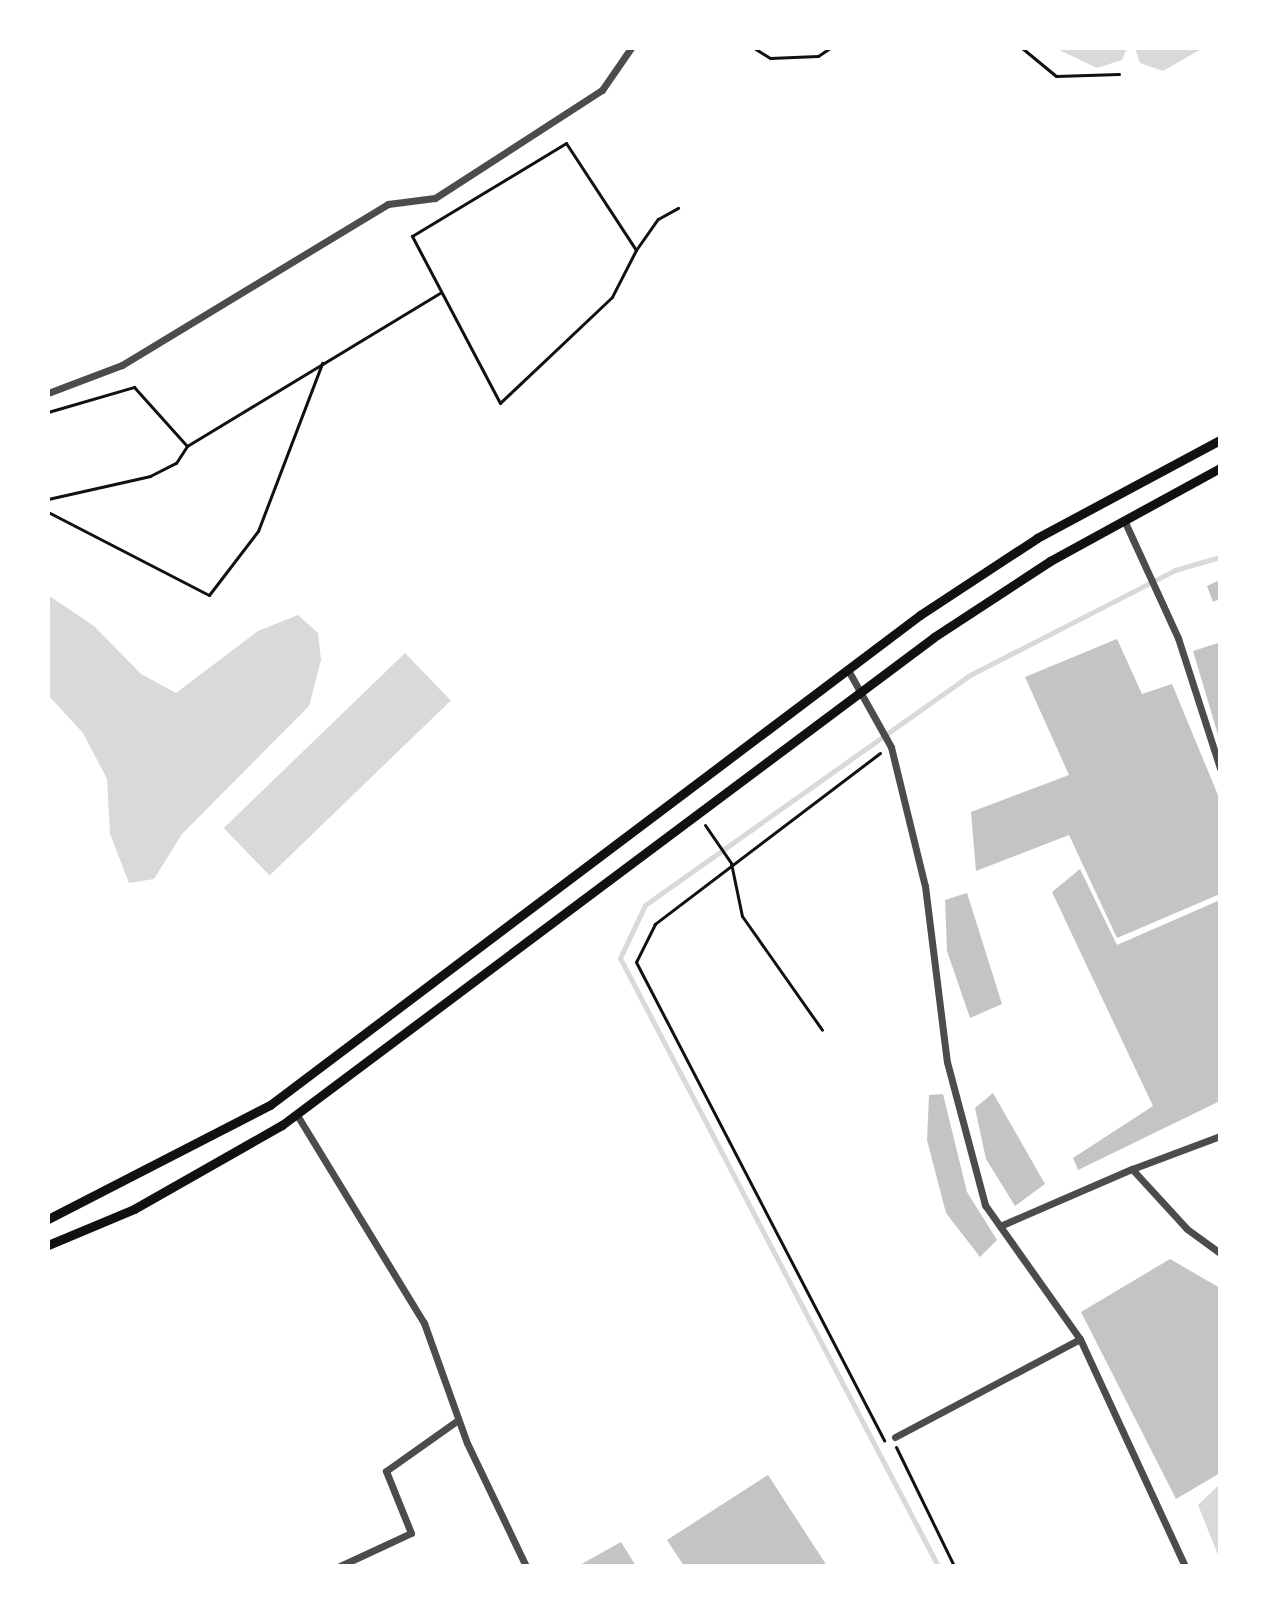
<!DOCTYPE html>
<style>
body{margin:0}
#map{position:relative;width:1268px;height:1614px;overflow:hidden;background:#fff;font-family:Manrope,sans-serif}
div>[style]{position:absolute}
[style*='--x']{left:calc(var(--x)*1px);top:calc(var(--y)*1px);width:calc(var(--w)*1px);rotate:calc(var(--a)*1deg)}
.water>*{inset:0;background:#d9d9d9;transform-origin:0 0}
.stream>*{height:5px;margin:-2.5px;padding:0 2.5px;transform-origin:2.5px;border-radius:2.5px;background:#d9d9d9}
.building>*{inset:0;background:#c4c4c4}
.path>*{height:3px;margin:-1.5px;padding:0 1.5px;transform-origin:1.5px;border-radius:1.5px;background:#111}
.minor>*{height:7px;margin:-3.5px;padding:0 3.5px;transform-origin:3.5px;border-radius:3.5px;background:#4c4c4c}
.secondary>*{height:9px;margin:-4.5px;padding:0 4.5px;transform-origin:4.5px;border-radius:4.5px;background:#111}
span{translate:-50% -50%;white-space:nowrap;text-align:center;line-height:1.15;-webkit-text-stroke:6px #fff;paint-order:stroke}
.frame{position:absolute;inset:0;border:50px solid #fff;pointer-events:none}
</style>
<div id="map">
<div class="water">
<div style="clip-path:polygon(1055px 48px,1127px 48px,1122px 60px,1097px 68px)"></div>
<div style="clip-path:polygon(1135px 48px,1203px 48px,1163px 71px,1140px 63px)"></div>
<div style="clip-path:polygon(48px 595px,94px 626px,141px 674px,176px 693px,258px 631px,298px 615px,318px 633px,321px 660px,309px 706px,182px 834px,154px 879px,129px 883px,110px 834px,107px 779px,83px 733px,48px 695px)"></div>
<div style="left:405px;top:653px;width:66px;height:252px;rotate:46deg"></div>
<div style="clip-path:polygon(1220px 1484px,1220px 1560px,1198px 1505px)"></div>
</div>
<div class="stream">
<div style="--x:938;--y:1566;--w:686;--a:-117.61"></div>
<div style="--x:620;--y:958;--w:59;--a:-64.7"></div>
<div style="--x:645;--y:905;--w:396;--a:-35.3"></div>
<div style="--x:968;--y:676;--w:233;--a:-27.1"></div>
<div style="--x:1175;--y:570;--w:47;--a:-16.1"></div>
</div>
<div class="building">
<div style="clip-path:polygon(1220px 580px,1220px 599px,1213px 602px,1207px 586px)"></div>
<div style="clip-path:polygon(1117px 639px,1142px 694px,1172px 684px,1220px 800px,1220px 894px,1117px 938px,1069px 835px,976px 871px,971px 812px,1069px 775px,1025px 677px)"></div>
<div style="clip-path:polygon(1218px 643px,1220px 650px,1219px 738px,1193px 651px)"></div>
<div style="clip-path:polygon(1080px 869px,1117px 945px,1220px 900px,1220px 1101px,1078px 1170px,1073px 1158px,1153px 1106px,1052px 892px)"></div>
<div style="clip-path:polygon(967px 893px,1002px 1004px,970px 1018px,947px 951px,945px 900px)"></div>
<div style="clip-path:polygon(993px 1093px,1045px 1184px,1015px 1206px,986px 1159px,975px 1108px)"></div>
<div style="clip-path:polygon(943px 1094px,967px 1192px,997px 1240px,980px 1257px,946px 1213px,927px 1140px,929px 1095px)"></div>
<div style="clip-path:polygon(1170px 1259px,1220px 1288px,1220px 1473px,1176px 1499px,1081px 1312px)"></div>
<div style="clip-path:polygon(768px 1475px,827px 1566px,684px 1566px,667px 1540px)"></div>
<div style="clip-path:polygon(621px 1542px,636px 1566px,578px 1566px)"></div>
</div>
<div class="path">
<div style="--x:754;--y:48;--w:19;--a:32"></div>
<div style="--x:770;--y:58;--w:48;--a:-2.4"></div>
<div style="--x:818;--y:56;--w:14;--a:-34"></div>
<div style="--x:1022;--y:48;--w:44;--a:39.5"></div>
<div style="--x:1056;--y:76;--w:63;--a:-1.8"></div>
<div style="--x:566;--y:143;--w:128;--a:56.8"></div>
<div style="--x:636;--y:250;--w:53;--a:117.1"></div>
<div style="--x:612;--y:297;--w:154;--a:136.6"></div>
<div style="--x:500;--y:403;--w:189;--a:-117.8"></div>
<div style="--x:412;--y:236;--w:180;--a:-31.1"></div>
<div style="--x:636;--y:250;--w:38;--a:-55"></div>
<div style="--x:658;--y:219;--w:23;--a:-29"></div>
<div style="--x:48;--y:412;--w:90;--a:-16.2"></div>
<div style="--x:134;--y:387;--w:79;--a:48.1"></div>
<div style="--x:187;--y:446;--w:296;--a:-31.2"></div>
<div style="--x:48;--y:499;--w:105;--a:-12.7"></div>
<div style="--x:150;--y:476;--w:29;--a:-27"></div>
<div style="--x:176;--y:463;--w:20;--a:-57"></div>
<div style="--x:48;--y:512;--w:181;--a:27.3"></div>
<div style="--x:209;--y:595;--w:81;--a:-52.6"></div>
<div style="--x:258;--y:531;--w:180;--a:-69.1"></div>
<div style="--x:880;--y:753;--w:283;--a:142.8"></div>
<div style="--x:655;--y:924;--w:42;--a:116.6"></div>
<div style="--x:636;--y:962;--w:539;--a:62.58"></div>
<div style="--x:705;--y:825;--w:46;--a:55.6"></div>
<div style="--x:731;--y:863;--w:54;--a:78.3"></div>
<div style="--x:742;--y:916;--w:139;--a:54.9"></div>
<div style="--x:896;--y:1447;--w:132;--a:64"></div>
</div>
<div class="minor">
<div style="--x:48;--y:393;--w:79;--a:-20.7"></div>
<div style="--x:122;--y:365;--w:311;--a:-31.2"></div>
<div style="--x:388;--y:204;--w:47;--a:-7.3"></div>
<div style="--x:435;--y:198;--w:199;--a:-32.9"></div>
<div style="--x:602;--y:90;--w:51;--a:-55.4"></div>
<div style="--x:1124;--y:520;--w:130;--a:65.4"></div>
<div style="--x:1178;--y:638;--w:137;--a:72.1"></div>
<div style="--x:848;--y:670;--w:88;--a:60.8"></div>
<div style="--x:891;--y:747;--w:143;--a:76.3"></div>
<div style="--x:925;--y:886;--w:177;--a:82.9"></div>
<div style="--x:947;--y:1062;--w:148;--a:75.1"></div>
<div style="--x:985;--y:1205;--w:164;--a:54.7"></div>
<div style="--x:1080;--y:1339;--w:250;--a:65.2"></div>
<div style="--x:297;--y:1115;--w:244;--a:58.6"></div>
<div style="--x:424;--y:1323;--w:127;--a:70.3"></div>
<div style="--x:467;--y:1443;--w:136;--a:64.4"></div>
<div style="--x:1132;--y:1169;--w:94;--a:-20.6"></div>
<div style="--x:1000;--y:1226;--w:144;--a:-23.4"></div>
<div style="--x:1132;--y:1169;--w:81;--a:47.5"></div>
<div style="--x:1187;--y:1229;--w:41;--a:36"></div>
<div style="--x:895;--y:1437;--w:209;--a:-27.9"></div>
<div style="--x:340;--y:1566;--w:78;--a:-24.9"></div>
<div style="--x:411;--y:1533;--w:67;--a:-112"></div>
<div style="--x:386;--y:1471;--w:88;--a:-35.3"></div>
</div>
<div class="secondary">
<div style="--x:48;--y:1219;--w:250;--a:-27.2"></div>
<div style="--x:270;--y:1105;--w:814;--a:-37.01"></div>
<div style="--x:920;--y:615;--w:140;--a:-33.3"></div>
<div style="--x:1037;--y:538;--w:208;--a:-28.2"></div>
<div style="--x:48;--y:1245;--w:93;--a:-22.7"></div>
<div style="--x:134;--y:1209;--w:170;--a:-29.6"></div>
<div style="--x:282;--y:1125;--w:814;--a:-36.81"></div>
<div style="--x:934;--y:637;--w:139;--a:-33.2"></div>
<div style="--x:1050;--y:561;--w:194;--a:-28.7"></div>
</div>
<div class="frame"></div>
</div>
